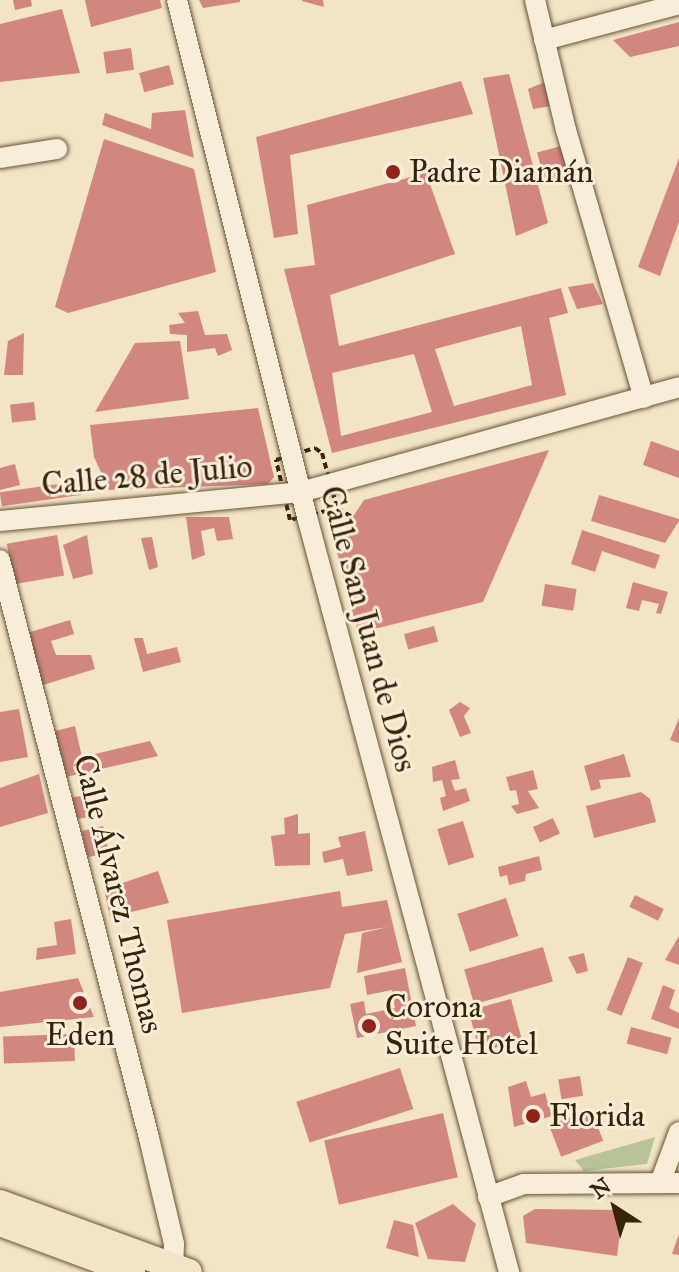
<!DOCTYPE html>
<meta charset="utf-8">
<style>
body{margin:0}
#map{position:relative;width:679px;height:1272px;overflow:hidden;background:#f2e4c5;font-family:"IM FELL Great Primer",serif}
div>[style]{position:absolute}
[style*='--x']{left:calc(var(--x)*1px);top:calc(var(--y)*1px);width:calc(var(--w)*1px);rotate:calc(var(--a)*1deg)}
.green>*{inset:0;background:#b9c496}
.building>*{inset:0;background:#d18780;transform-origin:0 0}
.path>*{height:4px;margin-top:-2px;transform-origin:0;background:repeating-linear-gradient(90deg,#372305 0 6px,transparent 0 10px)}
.roads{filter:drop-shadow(0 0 2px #665335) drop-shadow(0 0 2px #665335)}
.minor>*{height:20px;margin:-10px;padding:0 10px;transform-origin:10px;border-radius:10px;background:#f7edd9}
.major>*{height:26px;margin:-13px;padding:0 13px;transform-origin:13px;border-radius:13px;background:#f2e4c5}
.dots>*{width:22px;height:22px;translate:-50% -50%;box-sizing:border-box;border:4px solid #f7edd9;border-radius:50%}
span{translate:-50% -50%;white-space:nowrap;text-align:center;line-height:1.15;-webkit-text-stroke:6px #f7edd9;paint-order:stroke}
.poi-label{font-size:32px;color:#372305}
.left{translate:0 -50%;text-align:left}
.street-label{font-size:32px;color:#372305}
.north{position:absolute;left:575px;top:1168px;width:80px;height:80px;-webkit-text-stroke:6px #f7edd9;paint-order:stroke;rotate:324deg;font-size:22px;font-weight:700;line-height:32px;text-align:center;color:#372305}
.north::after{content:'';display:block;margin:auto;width:28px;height:36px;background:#372305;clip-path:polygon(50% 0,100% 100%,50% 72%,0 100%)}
</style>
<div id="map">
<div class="green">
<div style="clip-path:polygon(655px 1137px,647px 1164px,584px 1171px,575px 1160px)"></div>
</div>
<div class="building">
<div style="clip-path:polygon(13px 0,31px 0,32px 6px,15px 10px)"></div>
<div style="clip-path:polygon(85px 0,160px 0,162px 8px,91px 27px)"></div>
<div style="clip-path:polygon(199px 0,240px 0,240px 2px,203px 8px)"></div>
<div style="clip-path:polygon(302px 0,323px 0,324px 7px,302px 1px)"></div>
<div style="clip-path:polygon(62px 9px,80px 73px,0 82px,0 24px)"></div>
<div style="clip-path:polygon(679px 22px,679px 46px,630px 57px,613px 40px)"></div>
<div style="left:131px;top:48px;width:22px;height:28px;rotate:82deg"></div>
<div style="left:169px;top:65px;width:20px;height:31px;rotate:75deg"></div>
<div style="clip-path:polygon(509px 74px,548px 223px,516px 236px,483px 78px)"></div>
<div style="clip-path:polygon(461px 81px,473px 114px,290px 155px,298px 234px,274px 238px,256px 137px)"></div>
<div style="clip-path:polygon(545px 82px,551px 106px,533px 109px,528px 89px)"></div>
<div style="clip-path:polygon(185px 110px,194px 158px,102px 125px,105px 113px,151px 129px,152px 113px)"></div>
<div style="clip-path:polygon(104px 139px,194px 169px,216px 272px,68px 313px,55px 307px)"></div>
<div style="left:565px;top:145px;width:31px;height:29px;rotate:75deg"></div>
<div style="clip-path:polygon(679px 158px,679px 222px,660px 276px,638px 267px)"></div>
<div style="clip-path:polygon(evenodd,426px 173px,455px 254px,330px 295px,339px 346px,561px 288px,568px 313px,549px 318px,566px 395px,332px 453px,284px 269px,315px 265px,307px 205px,426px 173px,521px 326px,532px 385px,454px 406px,435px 349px,521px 326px,426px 173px,414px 354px,432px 412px,341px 436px,332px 373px,414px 354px)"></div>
<div style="clip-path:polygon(593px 283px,603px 304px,577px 309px,568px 287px)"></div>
<div style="clip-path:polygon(198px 311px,205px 335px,227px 334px,232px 350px,218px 356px,215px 348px,187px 352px,187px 335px,170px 334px,169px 325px,185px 323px,178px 313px)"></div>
<div style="clip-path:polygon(24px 333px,23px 375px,4px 375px,8px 341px)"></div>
<div style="clip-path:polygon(180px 341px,189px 399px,95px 412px,135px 343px)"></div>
<div style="left:34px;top:402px;width:18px;height:24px;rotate:84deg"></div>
<div style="clip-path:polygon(258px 408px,274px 477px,268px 484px,109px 490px,94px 457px,90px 425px)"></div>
<div style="clip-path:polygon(651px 441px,679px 451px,679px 478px,643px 465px)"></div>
<div style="clip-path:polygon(549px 450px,483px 602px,358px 633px,335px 544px,364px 500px)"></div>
<div style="clip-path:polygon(15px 464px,20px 485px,0 490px,0 468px)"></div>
<div style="left:80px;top:481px;width:14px;height:81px;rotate:82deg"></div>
<div style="clip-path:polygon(599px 495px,679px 519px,679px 521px,665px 543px,591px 521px)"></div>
<div style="clip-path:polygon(186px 517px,229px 517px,233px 539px,217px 541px,214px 528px,201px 531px,205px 555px,192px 560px)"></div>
<div style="clip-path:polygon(582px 530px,660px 555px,655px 569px,602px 551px,595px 572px,571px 564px)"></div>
<div style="left:57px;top:535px;width:41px;height:51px;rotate:80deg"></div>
<div style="clip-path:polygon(87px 535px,93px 574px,73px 579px,63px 545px)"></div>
<div style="clip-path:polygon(152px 537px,158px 567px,149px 570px,141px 538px)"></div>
<div style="clip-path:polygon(633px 582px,668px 592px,661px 614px,656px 613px,659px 604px,642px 600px,639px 611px,626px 608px)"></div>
<div style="left:545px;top:584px;width:32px;height:22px;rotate:9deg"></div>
<div style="clip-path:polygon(70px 620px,74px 634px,51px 641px,56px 655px,91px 655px,95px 669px,43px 685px,27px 633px)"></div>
<div style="left:434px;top:626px;width:16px;height:31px;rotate:75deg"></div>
<div style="clip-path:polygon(134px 638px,143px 638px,147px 654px,177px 647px,181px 662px,143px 672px)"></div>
<div style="clip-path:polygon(460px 702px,470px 708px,464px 716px,471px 733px,460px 737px,449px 710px)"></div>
<div style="clip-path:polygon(19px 709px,28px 757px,0 762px,0 712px)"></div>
<div style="clip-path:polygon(679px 718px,679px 743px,670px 740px)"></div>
<div style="clip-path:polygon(75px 726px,82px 757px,150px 741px,158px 756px,66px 777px,55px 731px)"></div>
<div style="clip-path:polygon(624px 754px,631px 777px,599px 780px,601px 788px,591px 791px,584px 766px)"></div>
<div style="clip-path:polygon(455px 760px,460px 779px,451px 780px,455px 791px,466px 788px,470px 801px,443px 811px,440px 798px,446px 796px,442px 780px,433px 782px,432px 767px)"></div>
<div style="clip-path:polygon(533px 770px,538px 789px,528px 791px,539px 808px,517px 814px,511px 806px,519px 804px,516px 790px,510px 791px,506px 777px)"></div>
<div style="clip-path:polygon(39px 774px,48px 813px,0 827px,0 788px)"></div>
<div style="clip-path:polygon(641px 792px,650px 799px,656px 822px,594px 838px,586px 806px)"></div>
<div style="left:86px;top:795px;width:22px;height:16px;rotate:80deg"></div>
<div style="clip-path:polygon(298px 814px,298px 834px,310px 833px,310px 865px,275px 866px,271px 836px,285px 834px,284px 818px)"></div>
<div style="left:553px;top:818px;width:17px;height:22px;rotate:66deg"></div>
<div style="left:463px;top:821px;width:38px;height:27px;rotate:73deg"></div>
<div style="left:103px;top:826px;width:27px;height:22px;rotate:77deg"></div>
<div style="clip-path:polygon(365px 831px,373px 871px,347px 876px,343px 859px,324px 863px,322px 852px,341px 847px,338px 837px)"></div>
<div style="clip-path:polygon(539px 856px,542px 870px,526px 874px,525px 881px,509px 885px,507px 875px,500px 877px,498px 867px)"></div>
<div style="clip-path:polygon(158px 871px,169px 903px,110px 917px,104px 889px)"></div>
<div style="clip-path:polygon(340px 891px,342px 907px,387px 900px,402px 962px,357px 973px,362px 933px,388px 927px,345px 934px,330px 988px,182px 1013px,167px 920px)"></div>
<div style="left:635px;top:895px;width:32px;height:13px;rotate:26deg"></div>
<div style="left:506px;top:898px;width:40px;height:51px;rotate:72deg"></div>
<div style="clip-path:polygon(71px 919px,76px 954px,36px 960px,37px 948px,57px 945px,54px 922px)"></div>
<div style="clip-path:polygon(679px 936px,679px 965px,665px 960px)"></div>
<div style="left:543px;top:947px;width:36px;height:82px;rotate:74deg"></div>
<div style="clip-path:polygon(584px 953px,588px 971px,577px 974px,568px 957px)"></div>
<div style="left:628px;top:957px;width:16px;height:57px;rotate:22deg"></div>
<div style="clip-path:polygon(405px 968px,416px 1026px,357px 1038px,350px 1004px,364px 1001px,366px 1014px,395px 1008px,392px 990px,367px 995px,364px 976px)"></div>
<div style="clip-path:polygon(78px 978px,94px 1017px,0 1027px,0 992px)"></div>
<div style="clip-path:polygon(663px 985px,675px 990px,669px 1008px,679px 1013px,679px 1029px,651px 1019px)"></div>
<div style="left:511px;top:999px;width:43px;height:44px;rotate:75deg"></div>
<div style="left:631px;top:1027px;width:42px;height:17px;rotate:15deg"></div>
<div style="left:74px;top:1034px;width:27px;height:71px;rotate:88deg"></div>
<div style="left:400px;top:1068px;width:43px;height:109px;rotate:72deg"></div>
<div style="left:580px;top:1076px;width:20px;height:22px;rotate:81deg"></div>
<div style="clip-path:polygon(526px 1081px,531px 1097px,545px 1093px,552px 1116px,514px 1127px,508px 1087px)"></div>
<div style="left:591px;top:1109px;width:34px;height:45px;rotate:69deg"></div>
<div style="left:443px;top:1113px;width:66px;height:122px;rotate:77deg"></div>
<div style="clip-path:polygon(453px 1204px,476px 1224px,465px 1262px,428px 1259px,415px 1223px)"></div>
<div style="clip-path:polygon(535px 1209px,623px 1210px,617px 1256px,526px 1243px,523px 1216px)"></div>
<div style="clip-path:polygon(394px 1220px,413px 1225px,419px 1257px,386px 1248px)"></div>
<div style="clip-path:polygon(679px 1234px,679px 1255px,672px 1254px)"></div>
</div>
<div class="path">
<div style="--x:315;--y:448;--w:9;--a:36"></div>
<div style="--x:322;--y:453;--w:57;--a:74.7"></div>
<div style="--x:337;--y:508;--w:49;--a:165.7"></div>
<div style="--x:290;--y:520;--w:62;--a:-103.1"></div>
<div style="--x:276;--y:460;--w:41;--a:-17.1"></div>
<div style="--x:337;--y:508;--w:17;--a:31"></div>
</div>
<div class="roads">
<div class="minor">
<div style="--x:177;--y:0;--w:533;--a:75.89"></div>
<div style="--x:307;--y:517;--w:782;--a:75.02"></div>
<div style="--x:535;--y:0;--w:134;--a:76.6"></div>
<div style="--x:566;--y:130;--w:279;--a:73.8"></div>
<div style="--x:544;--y:40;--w:140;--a:-14.9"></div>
<div style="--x:0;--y:158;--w:58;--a:-9"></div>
<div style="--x:0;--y:521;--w:302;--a:-5.5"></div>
<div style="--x:301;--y:492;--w:392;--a:-15.5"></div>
<div style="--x:0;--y:560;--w:597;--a:75.54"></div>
<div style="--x:149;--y:1138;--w:109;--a:76.7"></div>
<div style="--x:174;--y:1244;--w:28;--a:92"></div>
<div style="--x:660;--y:1183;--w:54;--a:-69.6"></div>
<div style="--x:488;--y:1197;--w:38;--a:-20"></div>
<div style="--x:524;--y:1184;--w:155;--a:-0.4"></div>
</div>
<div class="major">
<div style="--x:0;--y:1203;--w:201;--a:20.1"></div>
<div style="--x:0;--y:1223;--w:141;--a:20.4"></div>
</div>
</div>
<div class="dots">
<div style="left:393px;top:172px;background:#8f2418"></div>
<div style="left:80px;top:1003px;background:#8f2418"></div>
<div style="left:369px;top:1026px;background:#8f2418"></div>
<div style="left:533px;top:1116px;background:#8f2418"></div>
</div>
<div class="poi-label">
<span class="left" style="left:409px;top:172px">Padre Diamán</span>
<span class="left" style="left:385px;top:1026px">Corona<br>Suite Hotel</span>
<span style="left:80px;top:1035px">Eden</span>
<span class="left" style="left:549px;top:1116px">Florida</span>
</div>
<div class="street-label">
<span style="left:147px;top:476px;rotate:-5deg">Calle 28 de Julio</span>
<span style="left:368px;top:629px;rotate:75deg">Calle San Juan de Dios</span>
<span style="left:118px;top:894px;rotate:76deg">Calle Álvarez Thomas</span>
</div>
<div class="north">N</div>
</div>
